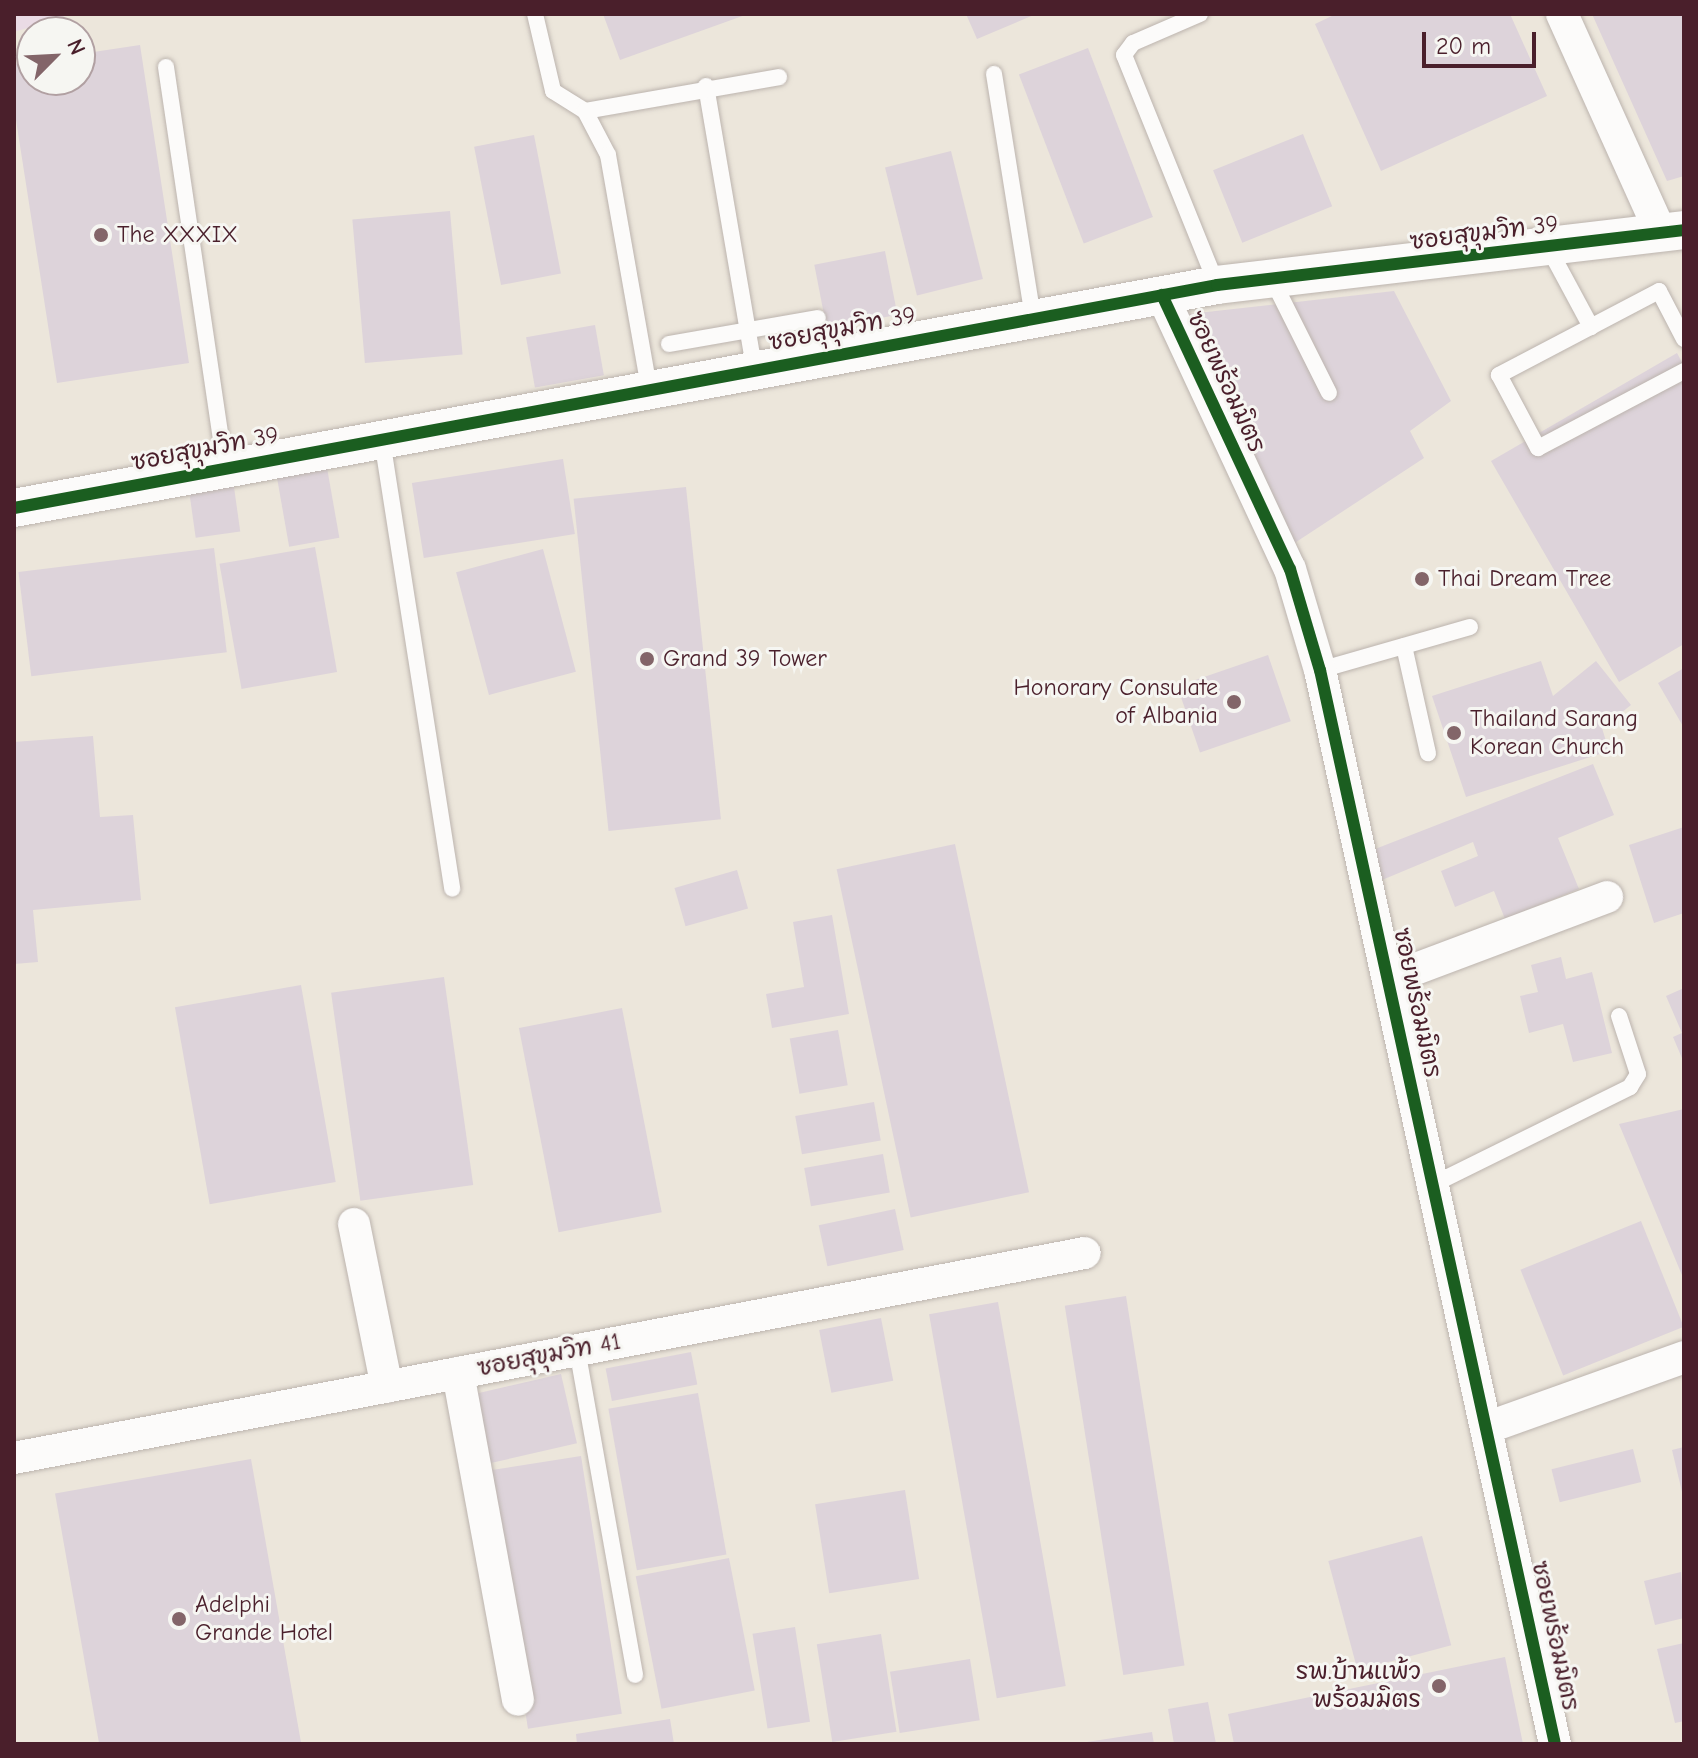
<!DOCTYPE html>
<meta charset="utf-8">
<style>
body{margin:0}
#map{position:relative;width:1698px;height:1758px;overflow:hidden;background:#ece6db;font-family:"Comic Neue","Playpen Sans Thai",sans-serif}
div>[style]{position:absolute}
[style*='--x']{left:calc(var(--x)*1px);top:calc(var(--y)*1px);width:calc(var(--w)*1px);rotate:calc(var(--a)*1deg)}
.built>*{inset:0;background:#eadbe5}
.building>*{inset:0;background:#ddd3da;transform-origin:0 0}
.roads{filter:drop-shadow(0 0 2px #bcb4ae) drop-shadow(0 0 2px #bcb4ae)}
.service>*{height:16px;margin:-8px;padding:0 8px;transform-origin:8px;border-radius:8px;background:#fcfbfa}
.minor>*{height:32px;margin:-16px;padding:0 16px;transform-origin:16px;border-radius:16px;background:#fcfbfa}
.tertiary>*{height:38px;margin:-19px;padding:0 19px;transform-origin:19px;border-radius:19px;background:#fcfbfa}
.cycleway>*{height:12px;margin:-6px;padding:0 6px;transform-origin:6px;border-radius:6px;background:#1b5e20}
.dots>*{width:22px;height:22px;translate:-50% -50%;box-sizing:border-box;border:4px solid #f6f6f2;border-radius:50%}
span{translate:-50% -50%;white-space:nowrap;text-align:center;line-height:1.15;-webkit-text-stroke:6px #f6f6f2;paint-order:stroke}
.street-label{font-size:24px;color:#4a1f2b}
.poi-label{font-size:24px;color:#4a1f2b}
.left{translate:0 -50%;text-align:left}
.right{translate:-100% -50%;text-align:right}
.frame{position:absolute;inset:0;border:16px solid #4a1f2b;pointer-events:none}
.north{position:absolute;left:16px;top:16px;width:80px;height:80px;box-sizing:border-box;background:#f6f6f2;border:2px solid #b1a0a2;border-radius:50%;rotate:66deg;font-size:22px;font-weight:700;line-height:32px;text-align:center;color:#4a1f2b}
.north::after{content:'';display:block;margin:auto;width:28px;height:36px;background:#836569;clip-path:polygon(50% 0,100% 100%,50% 72%,0 100%)}
.scale{position:absolute;left:1422px;top:32px;width:114px;height:36px;box-sizing:border-box;border:4px solid #4a1f2b;border-top:0;padding-left:10px;font-size:24px;line-height:28px;white-space:nowrap;color:#4a1f2b;-webkit-text-stroke:6px #f6f6f2;paint-order:stroke}
</style>
<div id="map">
<div class="built">
<div style="clip-path:polygon(14px 14px,72px 14px,14px 32px)"></div>
</div>
<div class="building">
<div style="clip-path:polygon(603px 14px,748px 14px,620px 60px)"></div>
<div style="clip-path:polygon(966px 14px,1036px 14px,977px 39px)"></div>
<div style="clip-path:polygon(1336px 14px,1510px 14px,1547px 96px,1381px 171px,1315px 24px)"></div>
<div style="clip-path:polygon(1592px 14px,1684px 14px,1684px 176px,1667px 181px)"></div>
<div style="clip-path:polygon(140px 45px,189px 363px,57px 383px,14px 107px,14px 64px,32px 61px,32px 80px,80px 80px,80px 54px)"></div>
<div style="left:1088px;top:48px;width:181px;height:74px;rotate:69deg"></div>
<div style="left:1303px;top:134px;width:78px;height:97px;rotate:68deg"></div>
<div style="left:534px;top:135px;width:141px;height:61px;rotate:79deg"></div>
<div style="left:951px;top:151px;width:132px;height:68px;rotate:76deg"></div>
<div style="left:450px;top:211px;width:144px;height:98px;rotate:85deg"></div>
<div style="left:885px;top:251px;width:65px;height:72px;rotate:79deg"></div>
<div style="clip-path:polygon(1394px 291px,1451px 401px,1410px 431px,1424px 458px,1287px 548px,1180px 315px)"></div>
<div style="left:595px;top:325px;width:51px;height:70px;rotate:80deg"></div>
<div style="clip-path:polygon(1677px 353px,1684px 366px,1684px 644px,1619px 682px,1491px 461px)"></div>
<div style="left:563px;top:459px;width:76px;height:153px;rotate:81deg"></div>
<div style="left:326px;top:462px;width:77px;height:51px;rotate:80deg"></div>
<div style="left:233px;top:480px;width:52px;height:45px;rotate:82deg"></div>
<div style="left:686px;top:487px;width:334px;height:113px;rotate:84deg"></div>
<div style="left:315px;top:547px;width:127px;height:97px;rotate:80deg"></div>
<div style="left:214px;top:548px;width:105px;height:197px;rotate:83deg"></div>
<div style="left:543px;top:549px;width:127px;height:90px;rotate:75deg"></div>
<div style="left:1268px;top:655px;width:70px;height:96px;rotate:71deg"></div>
<div style="clip-path:polygon(1541px 661px,1553px 696px,1596px 661px,1631px 705px,1602px 728px,1609px 751px,1466px 797px,1432px 696px)"></div>
<div style="clip-path:polygon(1684px 668px,1684px 728px,1658px 683px)"></div>
<div style="clip-path:polygon(93px 736px,100px 817px,133px 815px,141px 900px,33px 910px,38px 962px,14px 964px,14px 742px)"></div>
<div style="clip-path:polygon(1593px 764px,1614px 815px,1558px 838px,1579px 889px,1505px 919px,1494px 891px,1455px 907px,1441px 871px,1478px 856px,1473px 842px,1382px 880px,1370px 851px)"></div>
<div style="clip-path:polygon(1684px 827px,1684px 913px,1654px 923px,1629px 845px)"></div>
<div style="left:955px;top:844px;width:356px;height:121px;rotate:78deg"></div>
<div style="left:737px;top:870px;width:40px;height:65px;rotate:74deg"></div>
<div style="clip-path:polygon(832px 915px,849px 1014px,772px 1028px,766px 994px,804px 987px,793px 922px)"></div>
<div style="clip-path:polygon(1561px 957px,1566px 979px,1592px 972px,1612px 1053px,1573px 1062px,1563px 1024px,1529px 1033px,1520px 996px,1538px 992px,1531px 965px)"></div>
<div style="left:444px;top:977px;width:210px;height:114px;rotate:82deg"></div>
<div style="left:301px;top:985px;width:200px;height:128px;rotate:80deg"></div>
<div style="clip-path:polygon(1684px 988px,1684px 1063px,1673px 1037px,1682px 1033px,1666px 996px)"></div>
<div style="left:622px;top:1008px;width:208px;height:105px;rotate:79deg"></div>
<div style="left:838px;top:1030px;width:56px;height:49px;rotate:80deg"></div>
<div style="left:874px;top:1102px;width:39px;height:80px;rotate:80deg"></div>
<div style="clip-path:polygon(1684px 1109px,1684px 1280px,1619px 1124px)"></div>
<div style="left:883px;top:1154px;width:39px;height:80px;rotate:80deg"></div>
<div style="left:895px;top:1209px;width:42px;height:78px;rotate:78deg"></div>
<div style="left:1641px;top:1221px;width:114px;height:130px;rotate:68deg"></div>
<div style="left:1126px;top:1296px;width:374px;height:62px;rotate:81deg"></div>
<div style="left:998px;top:1302px;width:390px;height:70px;rotate:80deg"></div>
<div style="left:881px;top:1318px;width:64px;height:63px;rotate:79deg"></div>
<div style="left:691px;top:1352px;width:33px;height:87px;rotate:79deg"></div>
<div style="left:561px;top:1374px;width:71px;height:93px;rotate:77deg"></div>
<div style="left:698px;top:1393px;width:164px;height:91px;rotate:80deg"></div>
<div style="clip-path:polygon(1684px 1447px,1684px 1496px,1683px 1496px,1672px 1450px)"></div>
<div style="left:1633px;top:1449px;width:34px;height:84px;rotate:76deg"></div>
<div style="left:581px;top:1456px;width:261px;height:95px;rotate:81deg"></div>
<div style="left:251px;top:1459px;width:290px;height:199px;rotate:80deg"></div>
<div style="left:905px;top:1490px;width:90px;height:91px;rotate:81deg"></div>
<div style="left:1422px;top:1536px;width:113px;height:97px;rotate:75deg"></div>
<div style="left:729px;top:1558px;width:135px;height:95px;rotate:79deg"></div>
<div style="clip-path:polygon(1681px 1572px,1684px 1618px,1655px 1625px,1644px 1581px)"></div>
<div style="left:795px;top:1627px;width:96px;height:43px;rotate:81deg"></div>
<div style="left:881px;top:1634px;width:99px;height:65px;rotate:81deg"></div>
<div style="clip-path:polygon(1684px 1643px,1684px 1721px,1675px 1723px,1657px 1649px)"></div>
<div style="clip-path:polygon(1505px 1657px,1523px 1744px,1234px 1744px,1228px 1714px)"></div>
<div style="left:970px;top:1659px;width:62px;height:81px;rotate:81deg"></div>
<div style="clip-path:polygon(1208px 1702px,1216px 1744px,1174px 1744px,1168px 1709px)"></div>
<div style="clip-path:polygon(670px 1719px,674px 1744px,577px 1744px,576px 1734px)"></div>
<div style="clip-path:polygon(1152px 1732px,1154px 1744px,1087px 1744px,1087px 1742px)"></div>
</div>
<div class="roads">
<div class="service">
<div style="--x:535;--y:14;--w:79;--a:76.8"></div>
<div style="--x:553;--y:91;--w:38;--a:32"></div>
<div style="--x:585;--y:111;--w:50;--a:62.4"></div>
<div style="--x:608;--y:155;--w:236;--a:80"></div>
<div style="--x:1200;--y:14;--w:73;--a:156.6"></div>
<div style="--x:1133;--y:43;--w:15;--a:127"></div>
<div style="--x:1124;--y:55;--w:248;--a:68"></div>
<div style="--x:166;--y:67;--w:405;--a:81.6"></div>
<div style="--x:994;--y:74;--w:246;--a:80.9"></div>
<div style="--x:706;--y:86;--w:286;--a:80.3"></div>
<div style="--x:585;--y:111;--w:197;--a:-9.9"></div>
<div style="--x:1548;--y:247;--w:91;--a:61.7"></div>
<div style="--x:1273;--y:281;--w:125;--a:63.4"></div>
<div style="--x:1684;--y:339;--w:54;--a:-117.5"></div>
<div style="--x:1659;--y:291;--w:181;--a:152.3"></div>
<div style="--x:1499;--y:375;--w:83;--a:61.9"></div>
<div style="--x:1538;--y:448;--w:165;--a:-27.8"></div>
<div style="--x:669;--y:344;--w:151;--a:-9.9"></div>
<div style="--x:382;--y:440;--w:454;--a:81.1"></div>
<div style="--x:1404;--y:646;--w:110;--a:77.4"></div>
<div style="--x:1320;--y:670;--w:156;--a:-16"></div>
<div style="--x:1434;--y:1184;--w:219;--a:-26.3"></div>
<div style="--x:1630;--y:1087;--w:15;--a:-58"></div>
<div style="--x:1638;--y:1074;--w:61;--a:-108.1"></div>
<div style="--x:577;--y:1349;--w:331;--a:79.9"></div>
</div>
<div class="minor">
<div style="--x:1562;--y:14;--w:240;--a:65.7"></div>
<div style="--x:1162;--y:295;--w:302;--a:65"></div>
<div style="--x:1290;--y:569;--w:105;--a:73.5"></div>
<div style="--x:1320;--y:670;--w:1099;--a:77.66"></div>
<div style="--x:1389;--y:979;--w:233;--a:-20.6"></div>
<div style="--x:354;--y:1224;--w:166;--a:78.6"></div>
<div style="--x:458;--y:1373;--w:332;--a:79.6"></div>
<div style="--x:1489;--y:1427;--w:207;--a:-19.7"></div>
<div style="--x:14;--y:1458;--w:1090;--a:-10.84"></div>
</div>
<div class="tertiary">
<div style="--x:14;--y:508;--w:1223;--a:-10.5"></div>
<div style="--x:1217;--y:285;--w:470;--a:-6.7"></div>
</div>
</div>
<div class="cycleway">
<div style="--x:1162;--y:295;--w:302;--a:65"></div>
<div style="--x:1290;--y:569;--w:105;--a:73.5"></div>
<div style="--x:1320;--y:670;--w:1099;--a:77.66"></div>
<div style="--x:14;--y:508;--w:1223;--a:-10.5"></div>
<div style="--x:1217;--y:285;--w:470;--a:-6.7"></div>
</div>
<div class="dots">
<div style="left:101px;top:235px;background:#836569"></div>
<div style="left:1422px;top:579px;background:#836569"></div>
<div style="left:647px;top:659px;background:#836569"></div>
<div style="left:1234px;top:702px;background:#836569"></div>
<div style="left:1454px;top:733px;background:#836569"></div>
<div style="left:179px;top:1619px;background:#836569"></div>
<div style="left:1439px;top:1686px;background:#836569"></div>
</div>
<div class="street-label">
<span style="left:1484px;top:233px;rotate:-7deg">ซอยสุขุมวิท 39</span>
<span style="left:842px;top:329px;rotate:-11deg">ซอยสุขุมวิท 39</span>
<span style="left:1226px;top:382px;rotate:65deg">ซอยพร้อมมิตร</span>
<span style="left:205px;top:449px;rotate:-11deg">ซอยสุขุมวิท 39</span>
<span style="left:1417px;top:1003px;rotate:78deg">ซอยพร้อมมิตร</span>
<span style="left:549px;top:1355px;rotate:-11deg">ซอยสุขุมวิท 41</span>
<span style="left:1555px;top:1636px;rotate:78deg">ซอยพร้อมมิตร</span>
</div>
<div class="poi-label">
<span class="left" style="left:117px;top:235px">The XXXIX</span>
<span class="left" style="left:1438px;top:579px">Thai Dream Tree</span>
<span class="left" style="left:663px;top:659px">Grand 39 Tower</span>
<span class="right" style="left:1218px;top:702px">Honorary Consulate<br>of Albania</span>
<span class="left" style="left:1470px;top:733px">Thailand Sarang<br>Korean Church</span>
<span class="left" style="left:195px;top:1619px">Adelphi<br>Grande Hotel</span>
<span class="right" style="left:1421px;top:1686px">รพ.บ้านแพ้ว<br>พร้อมมิตร</span>
</div>
<div class="frame"></div>
<div class="north">N</div>
<div class="scale">20 m</div>
</div>
